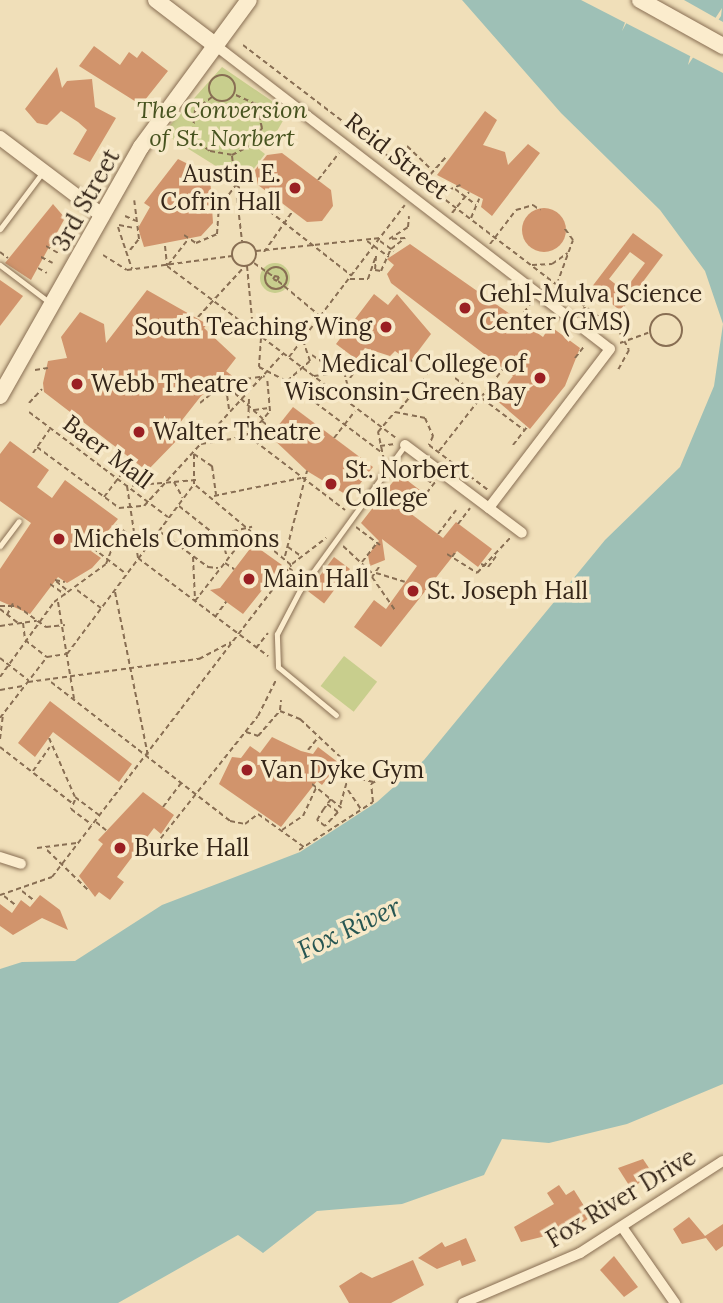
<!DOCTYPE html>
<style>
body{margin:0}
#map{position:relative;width:723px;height:1303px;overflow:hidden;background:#f0dfb9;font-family:Lora,serif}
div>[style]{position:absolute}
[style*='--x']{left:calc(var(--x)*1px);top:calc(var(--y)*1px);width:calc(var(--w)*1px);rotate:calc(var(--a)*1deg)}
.green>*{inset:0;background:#c8ce8d;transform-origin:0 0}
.round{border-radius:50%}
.water>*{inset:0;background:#9ec0b6}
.pier>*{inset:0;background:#f0dfb9}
.building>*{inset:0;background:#d1946c;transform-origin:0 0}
.path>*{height:2px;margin-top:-1px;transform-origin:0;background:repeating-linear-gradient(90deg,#886e53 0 5px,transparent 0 8.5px)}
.path>.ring{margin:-1px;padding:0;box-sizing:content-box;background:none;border:2px solid #886e53;border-radius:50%}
.roads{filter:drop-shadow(0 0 2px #886e53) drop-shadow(0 0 2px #886e53)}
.service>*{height:5px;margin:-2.5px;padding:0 2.5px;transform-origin:2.5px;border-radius:2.5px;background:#fbeccd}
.minor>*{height:10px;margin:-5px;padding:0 5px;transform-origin:5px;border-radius:5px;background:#fbeccd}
.tertiary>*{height:14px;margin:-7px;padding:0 7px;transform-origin:7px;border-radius:7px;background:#fbeccd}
.secondary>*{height:16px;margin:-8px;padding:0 8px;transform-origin:8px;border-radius:8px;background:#fbeccd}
.dots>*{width:19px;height:19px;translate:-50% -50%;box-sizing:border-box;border:4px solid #f7e9c9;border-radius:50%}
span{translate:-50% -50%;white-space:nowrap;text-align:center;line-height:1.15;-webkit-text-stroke:7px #f7e9c9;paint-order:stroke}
.park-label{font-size:24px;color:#47531f;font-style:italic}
.street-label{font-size:24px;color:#352619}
.poi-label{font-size:24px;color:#352619}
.right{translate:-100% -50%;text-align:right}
.left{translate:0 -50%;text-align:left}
.water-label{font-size:26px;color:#275652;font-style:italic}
</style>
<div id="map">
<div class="green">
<div style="clip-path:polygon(222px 67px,288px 112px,273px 138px,256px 147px,265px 154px,243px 183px,163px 133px)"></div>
<div class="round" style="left:260px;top:263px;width:30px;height:30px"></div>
<div style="left:344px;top:656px;width:42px;height:38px;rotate:38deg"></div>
</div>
<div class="water">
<div style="clip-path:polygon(evenodd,462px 0,633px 0,622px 31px,639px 0,723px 0,723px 1084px,627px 1124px,549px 1143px,502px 1139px,484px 1175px,402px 1204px,317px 1211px,263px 1253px,238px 1235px,118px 1303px,0 1303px,0 969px,22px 962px,75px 961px,162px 905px,300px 852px,377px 802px,424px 760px,605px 540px,680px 467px,714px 386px,723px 324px,705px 271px,660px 210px,561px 113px,462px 0,722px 8px,721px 16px,688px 65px,690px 57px,722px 8px)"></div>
</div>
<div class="pier">
<div style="clip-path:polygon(581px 0,684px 0,723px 22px,723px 73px)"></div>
</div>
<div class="building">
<div style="clip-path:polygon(94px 46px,120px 65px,129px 52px,137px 58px,142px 51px,168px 71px,141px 105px,79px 66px)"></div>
<div style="clip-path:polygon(57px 67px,62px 88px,67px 81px,92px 79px,95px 107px,116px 118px,90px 162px,73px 154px,87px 130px,78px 122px,61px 111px,47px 125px,37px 123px,25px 109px)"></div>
<div style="clip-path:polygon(485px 111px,497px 120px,483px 145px,505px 152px,508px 165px,528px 144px,540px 153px,492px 216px,481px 207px,483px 199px,437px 175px)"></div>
<div style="clip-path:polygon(282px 153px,331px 190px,333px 206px,322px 221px,307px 222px,258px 185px,255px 170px,267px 155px)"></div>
<div style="clip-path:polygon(178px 159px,210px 175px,213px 223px,201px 236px,144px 247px,138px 228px,150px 207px,144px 203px)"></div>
<div style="clip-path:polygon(53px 204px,65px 218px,31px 280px,5px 263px)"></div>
<div class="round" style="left:522px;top:208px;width:44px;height:44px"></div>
<div style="clip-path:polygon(evenodd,633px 233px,663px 255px,621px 311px,591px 288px,633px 233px,630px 252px,645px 263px,624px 291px,609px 279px,630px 252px)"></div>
<div style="clip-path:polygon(410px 244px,543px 337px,550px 326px,580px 348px,565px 386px,530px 429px,495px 399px,513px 376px,391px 283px,387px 274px,394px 265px,387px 259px)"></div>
<div style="clip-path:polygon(0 280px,23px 296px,0 326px)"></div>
<div style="clip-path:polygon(147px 290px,207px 324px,204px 328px,236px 358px,226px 371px,235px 378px,224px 392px,215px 386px,201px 396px,179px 424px,182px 435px,147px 471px,44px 392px,43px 383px,48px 361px,67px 358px,61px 337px,80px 312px,104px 324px,106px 343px)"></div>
<div style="clip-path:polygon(374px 294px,388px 305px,397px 294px,431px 334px,410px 362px,395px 351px,390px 356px,365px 348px,356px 359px,336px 344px)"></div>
<div style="clip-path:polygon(293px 407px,373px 467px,350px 497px,307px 471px,270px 436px)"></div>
<div style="clip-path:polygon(10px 441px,49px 470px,37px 487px,52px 498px,65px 480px,118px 519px,91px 551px,101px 558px,92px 568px,67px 583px,58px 577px,30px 614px,0 601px,0 569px,31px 523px,0 501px,0 454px)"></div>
<div style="clip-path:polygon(399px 474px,421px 491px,406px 510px,443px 538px,456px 522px,492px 549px,478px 567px,457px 551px,381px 647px,354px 627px,374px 600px,386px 609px,417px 566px,382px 539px,385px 560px,370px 566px,368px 555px,379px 541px,361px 523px)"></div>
<div style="clip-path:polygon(247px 540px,282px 565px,243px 614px,210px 590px,220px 588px,249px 550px)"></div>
<div style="left:334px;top:557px;width:20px;height:43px;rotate:37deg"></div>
<div style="clip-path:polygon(50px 701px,132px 764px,119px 782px,53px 732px,35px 757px,18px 743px)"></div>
<div style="clip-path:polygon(272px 737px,301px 751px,313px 754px,318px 747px,339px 763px,322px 785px,317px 781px,281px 827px,219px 784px,232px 757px,241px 758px,250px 746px,260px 753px)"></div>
<div style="clip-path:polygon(143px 792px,174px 815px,161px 834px,154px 828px,117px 877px,124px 882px,110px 900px,99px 892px,95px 897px,79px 876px,103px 844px,98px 840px)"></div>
<div style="clip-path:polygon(40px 895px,60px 910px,68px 930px,42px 918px,13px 935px,0 926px,0 904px,12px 913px,21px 900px,30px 907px)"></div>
<div style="clip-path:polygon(643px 1159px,651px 1171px,632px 1190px,618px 1168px)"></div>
<div style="clip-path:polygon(559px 1185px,566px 1195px,574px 1190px,591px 1217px,570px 1230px,521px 1242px,514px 1227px,554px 1204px,547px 1193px)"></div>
<div style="clip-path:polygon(689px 1217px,705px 1236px,723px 1224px,723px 1246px,716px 1251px,706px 1238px,682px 1244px,673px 1229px)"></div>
<div style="clip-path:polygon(466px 1238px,476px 1261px,462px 1266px,460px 1260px,437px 1269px,418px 1258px,442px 1242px,445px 1247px)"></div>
<div style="clip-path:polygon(614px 1256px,638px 1287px,624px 1297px,600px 1270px)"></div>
<div style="clip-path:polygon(413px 1260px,424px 1285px,391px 1303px,349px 1303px,339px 1286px,361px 1272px,372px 1278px)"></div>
</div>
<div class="path">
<div style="--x:243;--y:45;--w:474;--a:37.4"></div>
<div style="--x:620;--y:333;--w:19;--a:62"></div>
<div style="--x:629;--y:350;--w:25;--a:119"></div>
<div class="ring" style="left:209px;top:75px;width:24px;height:24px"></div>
<div style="--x:212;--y:97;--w:21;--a:143"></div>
<div style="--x:195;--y:110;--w:28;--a:96"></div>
<div style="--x:192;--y:138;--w:22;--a:36"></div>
<div style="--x:210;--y:151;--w:22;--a:10"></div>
<div style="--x:232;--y:155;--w:20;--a:-27"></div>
<div style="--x:250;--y:146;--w:22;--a:-56"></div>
<div style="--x:262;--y:128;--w:25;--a:-104"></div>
<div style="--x:256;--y:104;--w:24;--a:-156"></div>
<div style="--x:407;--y:146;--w:32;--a:44"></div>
<div style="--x:232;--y:156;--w:86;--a:83.3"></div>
<div style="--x:318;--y:180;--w:34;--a:-52"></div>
<div style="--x:419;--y:187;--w:40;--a:-48"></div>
<div style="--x:455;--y:189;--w:26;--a:37"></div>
<div style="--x:433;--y:197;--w:30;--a:-24"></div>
<div style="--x:452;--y:213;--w:27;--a:-51"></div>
<div style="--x:125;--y:216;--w:12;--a:24"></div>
<div style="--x:471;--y:218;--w:21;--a:-67"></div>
<div style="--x:119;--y:225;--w:15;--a:11"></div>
<div style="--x:118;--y:227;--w:44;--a:71.6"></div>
<div style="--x:184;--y:235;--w:14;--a:34"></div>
<div style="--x:196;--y:243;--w:23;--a:-23"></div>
<div style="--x:217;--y:234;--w:26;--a:-86"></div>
<div style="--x:219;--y:208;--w:29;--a:-54"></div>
<div style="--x:236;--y:185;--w:147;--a:38.1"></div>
<div style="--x:367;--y:241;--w:27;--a:36"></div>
<div style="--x:380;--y:241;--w:17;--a:36"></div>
<div class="ring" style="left:232px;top:242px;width:22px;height:22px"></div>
<div style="--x:490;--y:244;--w:43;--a:-52.6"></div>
<div style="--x:516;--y:210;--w:18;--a:-16"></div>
<div style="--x:533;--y:205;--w:9;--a:36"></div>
<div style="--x:46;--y:246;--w:14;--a:30"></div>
<div style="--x:165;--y:246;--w:20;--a:84"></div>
<div style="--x:167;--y:266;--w:286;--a:36.9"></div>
<div style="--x:130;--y:250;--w:14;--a:-51"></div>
<div style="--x:139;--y:239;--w:39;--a:-97"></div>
<div style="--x:256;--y:251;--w:125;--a:-6"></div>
<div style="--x:0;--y:252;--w:10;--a:37"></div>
<div style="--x:264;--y:252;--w:49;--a:-55"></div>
<div style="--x:103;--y:255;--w:28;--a:32"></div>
<div style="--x:127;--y:270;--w:106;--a:-7.6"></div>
<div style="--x:41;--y:257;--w:13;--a:27"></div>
<div style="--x:254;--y:263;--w:24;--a:35"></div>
<div style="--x:168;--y:265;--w:33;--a:-52"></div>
<div style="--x:532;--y:265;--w:20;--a:-3"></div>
<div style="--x:552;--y:264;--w:19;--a:-35"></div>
<div style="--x:247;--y:266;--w:64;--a:84.6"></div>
<div class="ring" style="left:265px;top:267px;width:20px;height:20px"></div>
<div style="--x:38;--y:268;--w:10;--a:29"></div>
<div style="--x:275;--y:276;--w:4;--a:14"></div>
<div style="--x:279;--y:277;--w:4;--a:117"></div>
<div style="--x:277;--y:281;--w:4;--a:-153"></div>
<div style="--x:273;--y:279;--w:4;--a:-56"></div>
<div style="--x:350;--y:279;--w:18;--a:0"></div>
<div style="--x:368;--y:279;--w:24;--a:-71"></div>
<div style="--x:376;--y:256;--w:14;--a:94"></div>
<div style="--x:375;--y:270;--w:6;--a:9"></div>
<div style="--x:381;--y:271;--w:24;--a:-66"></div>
<div style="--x:391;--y:249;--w:18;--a:-38"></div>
<div style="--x:405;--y:238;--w:16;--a:176"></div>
<div style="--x:389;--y:239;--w:22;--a:-32"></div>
<div style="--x:408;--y:227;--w:11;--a:-85"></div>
<div style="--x:278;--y:281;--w:55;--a:39.8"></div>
<div style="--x:554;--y:292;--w:55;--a:-69.9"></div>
<div style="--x:573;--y:240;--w:14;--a:-126"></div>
<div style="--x:582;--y:311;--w:24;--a:-54"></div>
<div class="ring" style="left:650px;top:314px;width:30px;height:30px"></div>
<div style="--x:198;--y:317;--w:69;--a:-47.3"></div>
<div style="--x:519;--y:319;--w:20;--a:-53"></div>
<div style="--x:533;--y:330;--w:20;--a:-53"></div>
<div style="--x:602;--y:330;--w:26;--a:-53"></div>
<div style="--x:261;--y:338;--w:29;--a:94"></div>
<div style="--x:259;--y:367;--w:31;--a:27"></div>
<div style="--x:287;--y:381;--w:30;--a:-41"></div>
<div style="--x:310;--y:361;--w:31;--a:-109"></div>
<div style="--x:620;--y:343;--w:30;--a:-20"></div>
<div style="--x:312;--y:355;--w:29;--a:35"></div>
<div style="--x:289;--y:357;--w:191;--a:-52.7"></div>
<div style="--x:575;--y:358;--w:16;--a:-52"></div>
<div style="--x:411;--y:360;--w:23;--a:41"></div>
<div style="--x:35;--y:370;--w:13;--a:-9"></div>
<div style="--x:344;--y:372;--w:35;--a:75"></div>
<div style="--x:314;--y:376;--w:29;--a:-8"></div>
<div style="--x:343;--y:372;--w:19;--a:-54"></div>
<div style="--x:350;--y:378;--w:34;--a:-53"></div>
<div style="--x:455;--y:378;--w:86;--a:37"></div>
<div style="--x:288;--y:382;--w:116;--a:37"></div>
<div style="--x:228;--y:387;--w:47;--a:42.4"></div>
<div style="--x:249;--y:399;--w:37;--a:92"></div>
<div style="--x:248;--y:436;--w:122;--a:37.3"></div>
<div style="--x:29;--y:403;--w:19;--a:-47"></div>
<div style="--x:200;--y:403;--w:21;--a:-39"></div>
<div style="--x:216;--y:390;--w:12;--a:24"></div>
<div style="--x:229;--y:409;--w:14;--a:-98"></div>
<div style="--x:227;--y:395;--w:19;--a:-54"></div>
<div style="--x:238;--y:380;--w:27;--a:-8"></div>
<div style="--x:400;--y:409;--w:40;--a:-51"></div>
<div style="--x:254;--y:410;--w:15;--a:-8"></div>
<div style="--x:29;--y:412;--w:174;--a:37.1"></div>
<div style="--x:262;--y:421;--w:14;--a:39"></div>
<div style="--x:273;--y:430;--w:6;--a:-59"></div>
<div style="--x:334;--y:438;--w:34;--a:-52"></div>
<div style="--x:201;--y:444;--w:49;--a:-9.5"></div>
<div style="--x:249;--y:436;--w:33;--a:-50"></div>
<div style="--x:270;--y:411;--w:34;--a:-95"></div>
<div style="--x:429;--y:445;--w:74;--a:37.3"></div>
<div style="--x:513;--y:445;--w:23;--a:-52"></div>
<div style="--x:380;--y:446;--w:15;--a:-8"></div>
<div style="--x:37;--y:447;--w:102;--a:36.6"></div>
<div style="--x:119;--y:508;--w:25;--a:-5"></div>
<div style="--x:144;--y:506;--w:206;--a:-47.6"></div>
<div style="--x:439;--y:451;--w:104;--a:-52"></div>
<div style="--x:33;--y:453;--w:29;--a:-55"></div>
<div style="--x:194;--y:454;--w:22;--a:34"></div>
<div style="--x:212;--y:466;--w:29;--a:82"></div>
<div style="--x:384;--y:460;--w:29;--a:-102"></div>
<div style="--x:378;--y:432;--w:26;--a:-50"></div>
<div style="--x:395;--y:412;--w:31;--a:11"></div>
<div style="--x:425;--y:418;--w:20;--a:66"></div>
<div style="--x:433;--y:436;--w:10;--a:114"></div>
<div style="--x:127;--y:468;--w:25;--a:37"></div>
<div style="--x:396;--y:475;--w:14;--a:-45"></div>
<div style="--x:406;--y:465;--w:33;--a:35"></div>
<div style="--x:196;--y:480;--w:69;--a:175"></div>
<div style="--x:127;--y:486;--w:73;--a:81.3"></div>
<div style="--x:138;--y:558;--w:163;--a:37"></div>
<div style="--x:174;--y:482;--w:18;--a:61"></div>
<div style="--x:214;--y:496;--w:89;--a:-11.7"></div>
<div style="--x:104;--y:497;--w:46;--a:-52.9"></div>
<div style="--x:179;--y:506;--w:56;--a:38.5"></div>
<div style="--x:223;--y:541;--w:17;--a:77"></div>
<div style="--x:411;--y:513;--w:41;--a:-52"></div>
<div style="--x:458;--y:524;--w:20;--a:-53"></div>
<div style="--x:116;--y:525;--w:20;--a:37"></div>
<div style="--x:356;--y:527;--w:30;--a:37"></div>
<div style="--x:159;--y:531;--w:61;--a:36.3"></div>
<div style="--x:208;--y:567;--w:10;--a:6"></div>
<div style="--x:438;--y:534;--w:30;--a:-53"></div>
<div style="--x:216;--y:535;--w:37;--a:-13"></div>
<div style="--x:343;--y:546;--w:41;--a:43"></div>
<div style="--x:288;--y:547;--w:16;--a:35"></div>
<div style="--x:93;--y:548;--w:41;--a:38"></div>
<div style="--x:447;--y:554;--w:36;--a:32"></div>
<div style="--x:477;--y:573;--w:48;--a:-46.7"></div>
<div style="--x:285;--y:556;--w:88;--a:-75.5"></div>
<div style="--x:193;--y:557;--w:43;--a:87.3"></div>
<div style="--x:452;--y:557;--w:7;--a:-56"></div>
<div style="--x:362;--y:562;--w:24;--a:-52"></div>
<div style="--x:225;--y:563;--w:11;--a:34"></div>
<div style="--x:292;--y:564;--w:43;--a:-37.4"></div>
<div style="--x:481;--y:564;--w:8;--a:23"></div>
<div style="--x:488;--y:567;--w:15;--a:-53"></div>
<div style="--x:379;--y:567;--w:12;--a:125"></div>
<div style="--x:372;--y:577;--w:40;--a:55.1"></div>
<div style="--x:289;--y:568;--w:11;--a:38"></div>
<div style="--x:376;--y:573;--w:30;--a:17"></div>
<div style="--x:55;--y:580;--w:10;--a:11"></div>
<div style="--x:56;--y:581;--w:17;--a:40"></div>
<div style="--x:50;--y:584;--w:19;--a:35"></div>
<div style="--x:77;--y:590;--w:30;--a:37"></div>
<div style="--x:115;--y:592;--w:166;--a:78.6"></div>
<div style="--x:195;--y:601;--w:93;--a:-52"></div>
<div style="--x:58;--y:602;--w:98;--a:80.6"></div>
<div style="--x:0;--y:606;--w:17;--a:0"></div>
<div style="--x:17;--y:606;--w:36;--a:36"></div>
<div style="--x:46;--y:627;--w:19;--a:-6"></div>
<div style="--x:0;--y:609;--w:23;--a:38"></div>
<div style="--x:7;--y:615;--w:13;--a:-63"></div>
<div style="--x:215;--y:617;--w:19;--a:-54"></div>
<div style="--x:23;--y:623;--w:17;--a:83"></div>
<div style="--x:25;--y:640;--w:28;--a:38"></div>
<div style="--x:0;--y:626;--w:37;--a:-8"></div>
<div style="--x:256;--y:648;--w:19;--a:-51"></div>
<div style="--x:0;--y:658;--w:36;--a:38"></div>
<div style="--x:0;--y:677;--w:92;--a:-54.2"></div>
<div style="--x:54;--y:602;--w:64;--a:-36.2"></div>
<div style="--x:106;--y:564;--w:40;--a:-69"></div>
<div style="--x:28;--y:682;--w:173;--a:-7.7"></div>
<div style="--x:199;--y:659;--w:36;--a:-28"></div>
<div style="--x:51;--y:682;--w:227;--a:37.8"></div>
<div style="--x:230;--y:821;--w:15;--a:11"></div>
<div style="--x:245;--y:824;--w:16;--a:-38"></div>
<div style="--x:258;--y:814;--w:57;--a:35.7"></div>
<div style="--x:0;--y:690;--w:23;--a:-10"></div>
<div style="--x:280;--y:710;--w:10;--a:-84"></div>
<div style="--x:0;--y:718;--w:77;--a:-52.4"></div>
<div style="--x:47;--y:657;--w:20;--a:-9"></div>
<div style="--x:67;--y:654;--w:212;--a:-53.2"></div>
<div style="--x:194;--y:484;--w:30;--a:-90"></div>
<div style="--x:246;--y:732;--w:13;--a:18"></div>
<div style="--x:258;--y:736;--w:33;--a:-49"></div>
<div style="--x:280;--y:711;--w:22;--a:22"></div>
<div style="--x:300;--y:719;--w:70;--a:43.3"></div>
<div style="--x:351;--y:767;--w:41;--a:105.8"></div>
<div style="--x:49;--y:738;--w:64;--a:66.2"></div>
<div style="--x:75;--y:797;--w:30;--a:37"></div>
<div style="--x:0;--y:739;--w:23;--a:-83"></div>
<div style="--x:0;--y:747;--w:91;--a:37.9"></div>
<div style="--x:308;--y:750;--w:14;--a:-51"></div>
<div style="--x:33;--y:771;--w:29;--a:-55"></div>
<div style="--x:352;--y:777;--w:22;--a:13"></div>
<div style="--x:312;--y:784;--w:38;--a:39"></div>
<div style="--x:348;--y:790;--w:23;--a:56"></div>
<div style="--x:75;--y:800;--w:10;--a:114"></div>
<div style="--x:71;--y:809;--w:26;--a:37"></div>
<div style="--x:327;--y:804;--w:14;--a:36"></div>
<div style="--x:338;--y:812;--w:19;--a:133"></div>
<div style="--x:325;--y:826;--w:10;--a:-143"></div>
<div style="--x:317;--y:820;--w:12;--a:-59"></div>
<div style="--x:323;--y:810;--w:14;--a:-54"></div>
<div style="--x:163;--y:807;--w:30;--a:-53"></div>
<div style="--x:96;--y:822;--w:13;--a:39"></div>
<div style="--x:282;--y:830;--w:25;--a:-34"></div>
<div style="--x:303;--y:816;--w:31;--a:-65"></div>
<div style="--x:37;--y:848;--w:40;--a:-7.1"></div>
<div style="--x:47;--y:850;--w:57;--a:44.3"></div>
<div style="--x:299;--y:850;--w:88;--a:-33"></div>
<div style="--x:373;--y:802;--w:18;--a:-96"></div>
<div style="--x:371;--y:784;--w:14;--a:-30"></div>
<div style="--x:136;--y:852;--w:11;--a:34"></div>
<div style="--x:145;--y:858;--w:181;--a:-51.5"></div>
<div style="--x:258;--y:716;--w:42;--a:-63.4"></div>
<div style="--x:22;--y:891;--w:16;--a:38"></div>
<div style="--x:0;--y:895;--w:55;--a:-19.1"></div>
<div style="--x:52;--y:877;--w:393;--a:-52.5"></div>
<div style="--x:291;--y:565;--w:126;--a:-140.1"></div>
<div style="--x:4;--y:896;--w:16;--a:38"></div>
</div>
<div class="roads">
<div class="service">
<div style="--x:0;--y:229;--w:70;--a:-53.1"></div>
<div style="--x:0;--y:265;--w:63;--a:37.2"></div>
<div style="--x:0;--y:546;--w:31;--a:-53"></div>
<div style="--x:336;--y:715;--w:75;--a:-140.4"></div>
<div style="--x:278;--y:667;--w:33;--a:-92"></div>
<div style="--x:277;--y:634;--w:50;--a:-62.4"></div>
<div style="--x:300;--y:590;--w:179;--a:-54.1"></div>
</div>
<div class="minor">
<div style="--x:215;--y:45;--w:498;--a:37.6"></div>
<div style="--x:610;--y:349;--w:200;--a:127.3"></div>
<div style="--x:405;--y:445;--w:146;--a:36.9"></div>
<div style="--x:0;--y:857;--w:22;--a:18"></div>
<div style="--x:622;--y:1227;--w:93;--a:55.1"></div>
<div style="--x:463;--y:1303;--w:127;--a:-23.1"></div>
<div style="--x:580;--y:1253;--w:170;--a:-32.8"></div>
</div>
<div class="tertiary">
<div style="--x:0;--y:138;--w:129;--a:37.1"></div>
</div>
<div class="secondary">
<div style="--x:156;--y:0;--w:74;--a:37.3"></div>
<div style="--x:640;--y:0;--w:95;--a:29"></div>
<div style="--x:0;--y:396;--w:286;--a:-60.5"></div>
<div style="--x:141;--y:147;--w:182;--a:-53.7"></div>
</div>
</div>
<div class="dots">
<div style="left:295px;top:188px;background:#9a1f23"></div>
<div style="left:465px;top:308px;background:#9a1f23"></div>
<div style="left:386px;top:327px;background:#9a1f23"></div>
<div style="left:540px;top:378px;background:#9a1f23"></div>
<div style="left:77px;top:384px;background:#9a1f23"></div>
<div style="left:139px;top:432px;background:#9a1f23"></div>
<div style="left:331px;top:484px;background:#9a1f23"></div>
<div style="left:59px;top:539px;background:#9a1f23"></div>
<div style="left:249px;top:579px;background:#9a1f23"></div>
<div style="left:413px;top:591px;background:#9a1f23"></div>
<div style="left:247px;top:770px;background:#9a1f23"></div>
<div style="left:120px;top:848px;background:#9a1f23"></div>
</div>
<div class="park-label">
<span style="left:222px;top:124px">The Conversion<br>of St. Norbert</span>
</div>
<div class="street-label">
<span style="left:397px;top:156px;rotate:38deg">Reid Street</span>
<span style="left:86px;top:200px;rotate:-61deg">3rd Street</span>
<span style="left:108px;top:452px;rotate:37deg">Baer Mall</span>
<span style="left:621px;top:1198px;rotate:-31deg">Fox River Drive</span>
</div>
<div class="poi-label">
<span class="right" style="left:281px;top:188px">Austin E.<br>Cofrin Hall</span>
<span class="left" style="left:479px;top:308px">Gehl-Mulva Science<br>Center (GMS)</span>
<span class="right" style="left:372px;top:327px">South Teaching Wing</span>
<span class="right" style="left:526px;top:378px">Medical College of<br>Wisconsin-Green Bay</span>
<span class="left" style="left:91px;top:384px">Webb Theatre</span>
<span class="left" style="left:153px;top:432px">Walter Theatre</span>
<span class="left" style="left:345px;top:484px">St. Norbert<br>College</span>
<span class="left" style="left:73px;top:539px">Michels Commons</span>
<span class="left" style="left:263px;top:579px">Main Hall</span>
<span class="left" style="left:427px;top:591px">St. Joseph Hall</span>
<span class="left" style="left:261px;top:770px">Van Dyke Gym</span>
<span class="left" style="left:134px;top:848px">Burke Hall</span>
</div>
<div class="water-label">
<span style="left:349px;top:928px;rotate:-25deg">Fox River</span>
</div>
</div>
